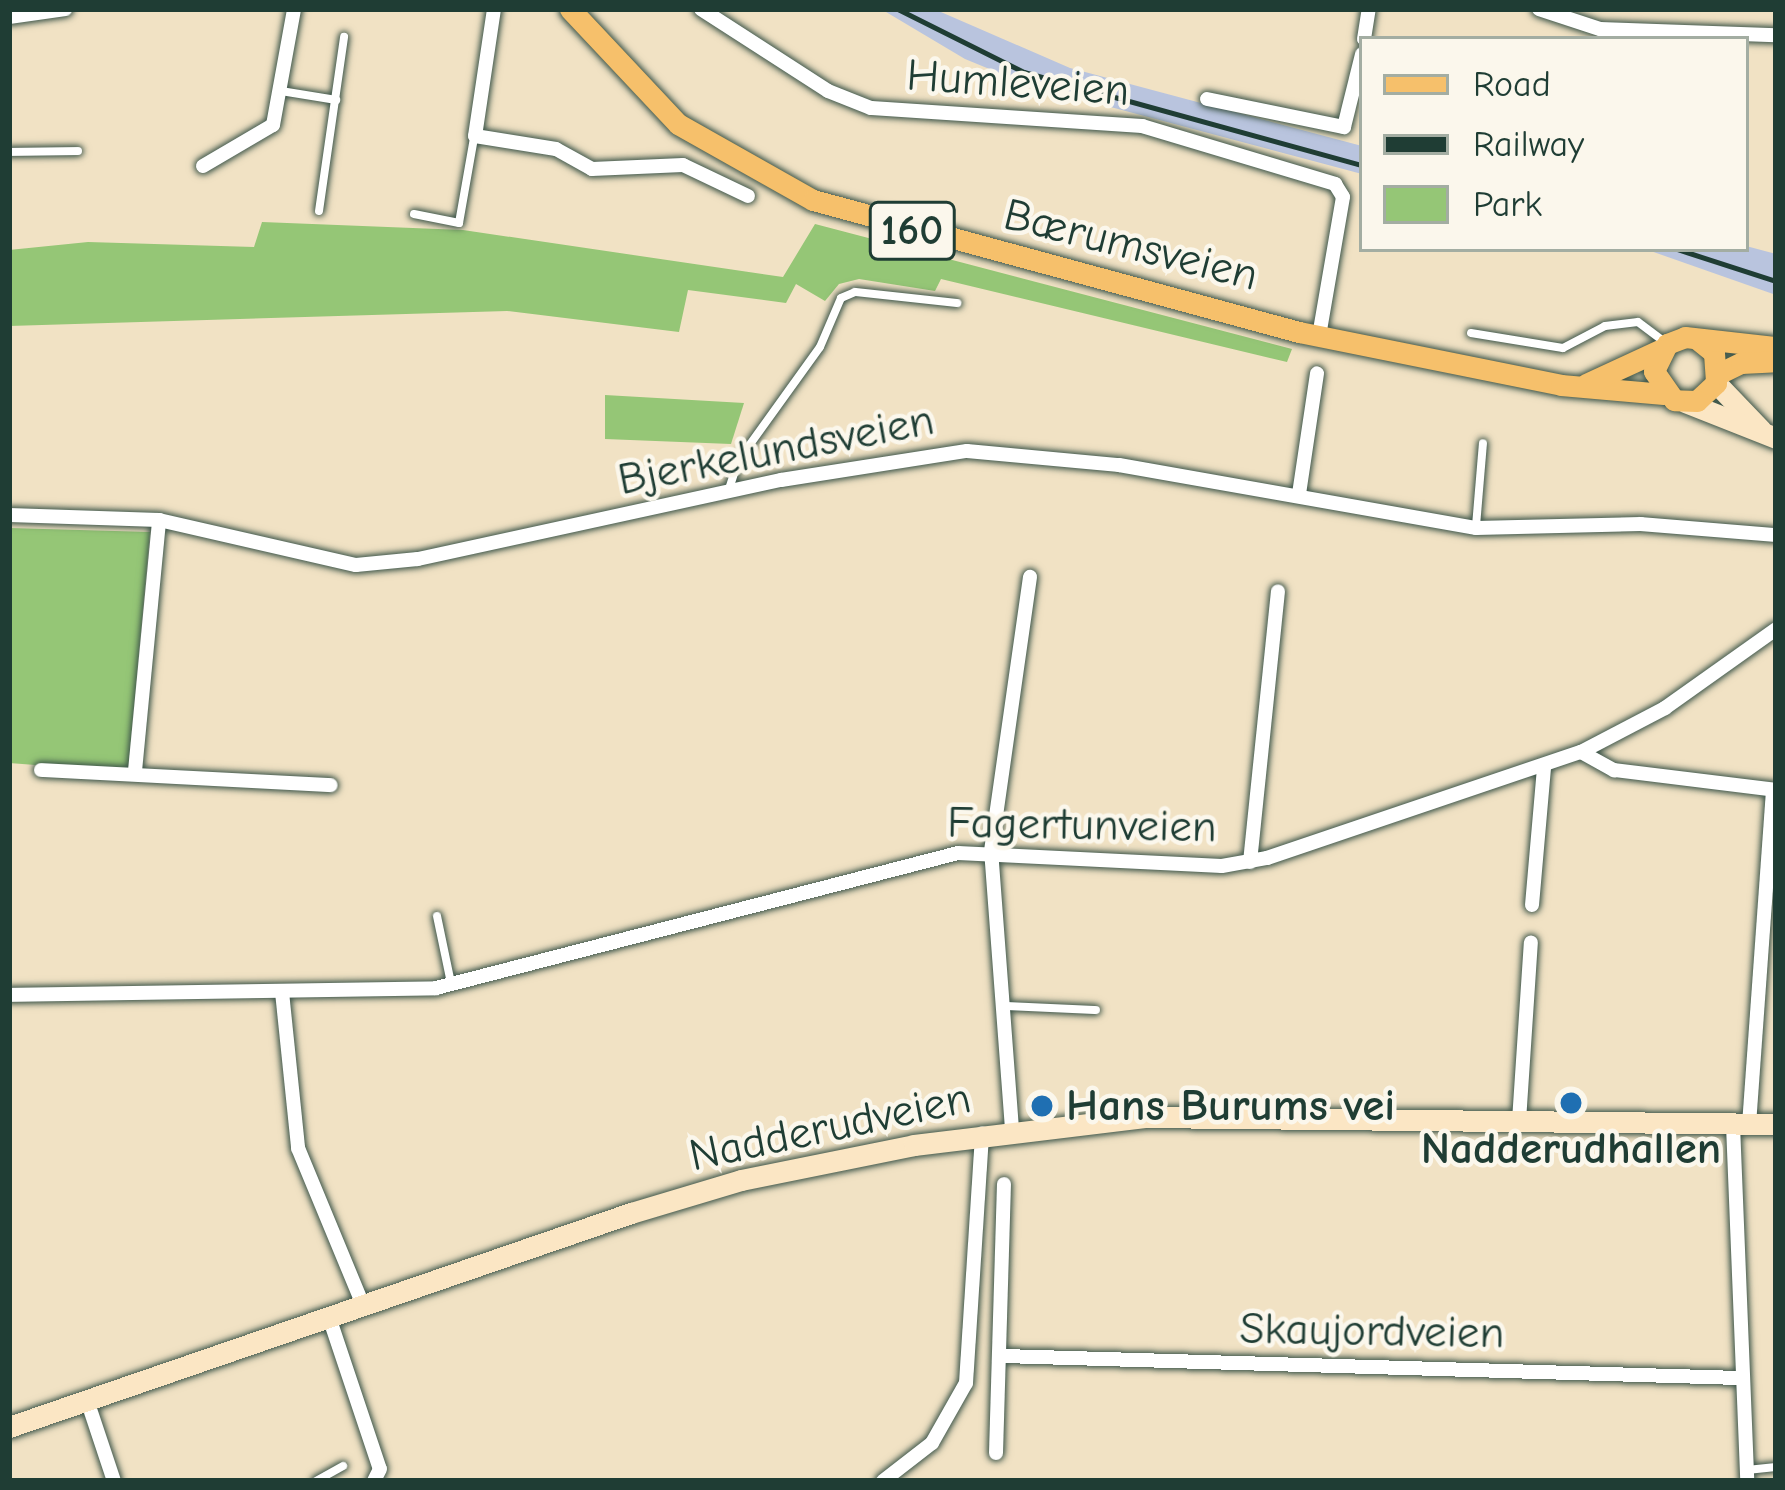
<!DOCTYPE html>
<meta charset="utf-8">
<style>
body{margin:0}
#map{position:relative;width:1785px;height:1490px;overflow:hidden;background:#f1e2c4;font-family:"Comic Neue",sans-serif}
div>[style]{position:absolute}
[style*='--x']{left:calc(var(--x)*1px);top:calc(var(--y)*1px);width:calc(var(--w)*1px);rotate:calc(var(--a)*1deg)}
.industrial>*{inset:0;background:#b9c4de}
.green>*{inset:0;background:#95c676}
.roads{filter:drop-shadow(0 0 3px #3e564a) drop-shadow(0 0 3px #3e564a)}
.lane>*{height:8px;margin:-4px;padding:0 4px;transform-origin:4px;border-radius:4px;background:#fff}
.street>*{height:14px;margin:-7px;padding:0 7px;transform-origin:7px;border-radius:7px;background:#fff}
.secondary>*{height:21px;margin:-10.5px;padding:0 10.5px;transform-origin:10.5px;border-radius:10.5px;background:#fbe6c4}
.primary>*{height:21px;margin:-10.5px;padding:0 10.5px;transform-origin:10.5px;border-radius:10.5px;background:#f6c06b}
.rail>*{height:4.5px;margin:-2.25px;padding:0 2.25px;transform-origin:2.25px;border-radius:2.25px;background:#1f3d34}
.dots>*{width:33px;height:33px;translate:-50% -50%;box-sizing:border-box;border:6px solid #fbf7ec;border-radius:50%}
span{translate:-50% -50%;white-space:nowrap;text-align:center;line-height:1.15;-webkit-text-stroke:9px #fbf7ec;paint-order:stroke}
.shield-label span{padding:3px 9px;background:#fbf7ec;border:3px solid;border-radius:9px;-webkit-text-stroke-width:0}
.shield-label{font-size:42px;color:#1f3d34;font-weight:700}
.street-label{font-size:45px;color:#1f3d34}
.poi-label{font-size:45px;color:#1f3d34;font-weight:700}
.left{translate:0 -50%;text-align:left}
.frame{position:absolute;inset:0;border:12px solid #1f3d34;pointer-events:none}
.legend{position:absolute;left:1359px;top:36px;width:390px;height:216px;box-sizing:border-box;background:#fbf7ec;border:3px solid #a3ada2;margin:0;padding:15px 21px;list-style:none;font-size:36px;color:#1f3d34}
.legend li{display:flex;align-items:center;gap:24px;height:60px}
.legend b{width:60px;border:3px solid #a3ada2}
</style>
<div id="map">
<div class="industrial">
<div style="clip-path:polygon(881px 9px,934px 9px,1070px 68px,1362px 146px,1362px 174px,1028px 85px,965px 59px)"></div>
<div style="clip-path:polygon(1746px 246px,1776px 254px,1776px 295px,1645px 249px)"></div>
</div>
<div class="green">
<div style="clip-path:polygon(262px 222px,463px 230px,783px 277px,815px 224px,1292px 349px,1287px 362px,941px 279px,935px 291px,859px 279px,839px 284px,825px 301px,796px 284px,786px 303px,688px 290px,679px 332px,507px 311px,9px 326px,9px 250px,88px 242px,254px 247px)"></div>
<div style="clip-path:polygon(605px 395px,744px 403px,731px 444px,605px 439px)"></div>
<div style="clip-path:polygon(9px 528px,150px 532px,128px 772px,9px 763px)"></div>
</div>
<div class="roads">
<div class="lane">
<div style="--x:281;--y:91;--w:56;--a:9.3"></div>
<div style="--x:9;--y:152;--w:69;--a:-0.8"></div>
<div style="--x:319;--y:211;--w:176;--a:-81.8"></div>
<div style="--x:414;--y:214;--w:46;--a:11.3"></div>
<div style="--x:459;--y:223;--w:86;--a:-80"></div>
<div style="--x:1471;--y:333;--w:93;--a:9.3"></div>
<div style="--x:1563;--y:348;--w:47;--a:-27.6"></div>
<div style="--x:1605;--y:326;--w:33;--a:-7"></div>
<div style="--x:1638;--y:322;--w:35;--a:37"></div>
<div style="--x:729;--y:489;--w:29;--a:-72"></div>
<div style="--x:738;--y:461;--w:140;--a:-54.3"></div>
<div style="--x:820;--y:347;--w:53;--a:-66.8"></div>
<div style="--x:841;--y:298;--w:15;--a:-23"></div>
<div style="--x:855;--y:292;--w:103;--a:6.2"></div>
<div style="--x:1476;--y:526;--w:83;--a:-85.2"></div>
<div style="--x:437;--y:916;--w:68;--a:78.2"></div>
<div style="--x:1005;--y:1006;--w:91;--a:2.5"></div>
<div style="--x:1747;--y:1470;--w:29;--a:-6"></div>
<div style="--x:316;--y:1481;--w:31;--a:-29"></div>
</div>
<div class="street">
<div style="--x:494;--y:9;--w:128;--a:98.5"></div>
<div style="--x:475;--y:136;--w:82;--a:9.1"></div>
<div style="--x:556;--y:149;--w:41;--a:29.1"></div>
<div style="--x:592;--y:169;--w:91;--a:-2.5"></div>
<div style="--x:683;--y:165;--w:72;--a:25.5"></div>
<div style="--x:701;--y:9;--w:151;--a:32.8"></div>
<div style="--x:828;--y:91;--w:46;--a:21.6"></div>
<div style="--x:871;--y:108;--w:272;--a:3.8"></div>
<div style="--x:1142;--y:126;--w:202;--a:16.7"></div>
<div style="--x:1335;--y:184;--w:15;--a:58"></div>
<div style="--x:1343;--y:197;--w:141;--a:99.8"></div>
<div style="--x:1539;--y:9;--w:64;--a:18.2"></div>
<div style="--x:1600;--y:29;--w:176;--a:2"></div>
<div style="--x:9;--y:17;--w:57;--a:-8.1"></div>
<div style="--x:1364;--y:39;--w:30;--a:-81"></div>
<div style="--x:1207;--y:99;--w:140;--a:11.6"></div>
<div style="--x:1344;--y:127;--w:75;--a:-76.1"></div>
<div style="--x:203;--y:166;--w:81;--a:-30.4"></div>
<div style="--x:273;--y:125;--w:118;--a:-79.7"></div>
<div style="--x:1299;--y:494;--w:122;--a:-81.5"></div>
<div style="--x:9;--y:515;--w:150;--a:1.9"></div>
<div style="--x:159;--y:520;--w:202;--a:12.9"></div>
<div style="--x:356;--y:565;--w:62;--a:-5.5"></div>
<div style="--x:418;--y:559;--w:371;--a:-12.3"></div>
<div style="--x:781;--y:480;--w:188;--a:-8.9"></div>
<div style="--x:967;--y:451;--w:153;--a:5.3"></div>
<div style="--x:1119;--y:465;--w:363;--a:10"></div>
<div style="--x:1476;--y:528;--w:165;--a:-1.4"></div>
<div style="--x:1641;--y:524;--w:135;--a:4.7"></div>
<div style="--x:1581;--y:752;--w:95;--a:-27.6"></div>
<div style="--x:1665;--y:708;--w:136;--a:-35.4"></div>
<div style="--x:41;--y:770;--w:290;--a:3"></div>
<div style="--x:135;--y:771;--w:252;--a:-84.5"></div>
<div style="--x:1250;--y:862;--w:272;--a:-84.1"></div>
<div style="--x:1532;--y:905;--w:138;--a:-85"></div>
<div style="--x:282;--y:992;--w:157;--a:84.1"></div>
<div style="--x:298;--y:1148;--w:170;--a:67.5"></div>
<div style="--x:9;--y:995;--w:427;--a:-0.9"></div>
<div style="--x:436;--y:988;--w:539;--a:-14.5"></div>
<div style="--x:958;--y:853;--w:264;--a:2.8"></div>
<div style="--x:1222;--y:866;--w:46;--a:-10.1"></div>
<div style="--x:1267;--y:858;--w:331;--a:-18.7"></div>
<div style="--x:1581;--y:752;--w:38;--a:29"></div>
<div style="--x:1614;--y:770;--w:163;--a:7"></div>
<div style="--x:1519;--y:1121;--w:179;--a:-86.2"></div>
<div style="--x:1733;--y:1125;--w:356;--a:87.7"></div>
<div style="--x:1749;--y:1125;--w:336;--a:-85.9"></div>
<div style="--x:1012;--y:1129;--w:279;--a:-94.3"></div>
<div style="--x:991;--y:851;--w:277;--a:-81.9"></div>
<div style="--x:329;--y:1317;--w:160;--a:71.5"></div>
<div style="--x:380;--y:1469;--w:13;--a:117"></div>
<div style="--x:1003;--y:1356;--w:736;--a:1.71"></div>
<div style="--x:87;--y:1400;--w:85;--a:71.6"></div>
<div style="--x:996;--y:1453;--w:269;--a:-88.3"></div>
<div style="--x:883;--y:1481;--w:62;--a:-37.8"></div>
<div style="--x:932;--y:1443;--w:69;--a:-60.5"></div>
<div style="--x:966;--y:1383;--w:250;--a:-86.3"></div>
</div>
<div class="secondary">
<div style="--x:1716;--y:383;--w:65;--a:46.2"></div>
<div style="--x:1685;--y:402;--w:98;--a:21.6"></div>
<div style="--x:9;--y:1427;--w:658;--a:-18.99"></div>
<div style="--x:631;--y:1213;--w:115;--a:-16.7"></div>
<div style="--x:741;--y:1180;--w:177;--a:-11.4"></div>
<div style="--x:914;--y:1145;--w:232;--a:-6.9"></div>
<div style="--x:1144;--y:1117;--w:632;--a:0.63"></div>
</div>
<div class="primary">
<div style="--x:570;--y:9;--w:158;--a:46.8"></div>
<div style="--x:678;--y:124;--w:155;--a:29.4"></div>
<div style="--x:813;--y:200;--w:504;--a:15.2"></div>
<div style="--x:1299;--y:332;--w:267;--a:11.4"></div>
<div style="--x:1561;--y:385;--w:103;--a:5"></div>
<div style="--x:1697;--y:339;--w:22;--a:39"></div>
<div style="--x:1714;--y:353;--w:30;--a:86"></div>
<div style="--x:1716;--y:383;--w:26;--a:137"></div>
<div style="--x:1697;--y:401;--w:23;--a:-178"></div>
<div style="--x:1674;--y:400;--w:35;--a:-125"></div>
<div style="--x:1654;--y:371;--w:30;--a:-64"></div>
<div style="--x:1667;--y:344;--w:19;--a:-21"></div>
<div style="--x:1685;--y:337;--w:92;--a:6.3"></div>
<div style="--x:1718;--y:374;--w:25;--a:-26"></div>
<div style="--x:1741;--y:363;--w:35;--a:-3"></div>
<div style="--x:1586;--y:384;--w:81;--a:-24.7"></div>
</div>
</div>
<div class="rail">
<div style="--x:898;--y:9;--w:141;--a:26.6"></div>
<div style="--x:1024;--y:72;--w:351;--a:15.4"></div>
<div style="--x:1677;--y:249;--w:104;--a:17.9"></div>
</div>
<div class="dots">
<div style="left:1571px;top:1103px;background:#1f6fb2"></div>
<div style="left:1042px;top:1106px;background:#1f6fb2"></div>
</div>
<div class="shield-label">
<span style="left:912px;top:231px">160</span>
</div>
<div class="street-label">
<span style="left:1018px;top:83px;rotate:4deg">Humleveien</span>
<span style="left:1131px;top:245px;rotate:14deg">Bærumsveien</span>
<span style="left:776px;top:450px;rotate:-11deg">Bjerkelundsveien</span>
<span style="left:1082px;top:825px;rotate:1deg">Fagertunveien</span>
<span style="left:830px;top:1127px;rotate:-12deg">Nadderudveien</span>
<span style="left:1372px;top:1331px;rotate:1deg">Skaujordveien</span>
</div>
<div class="poi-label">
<span class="left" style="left:1066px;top:1106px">Hans Burums vei</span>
<span style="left:1571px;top:1149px">Nadderudhallen</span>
</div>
<div class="frame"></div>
<ul class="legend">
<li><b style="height:15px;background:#f6c06b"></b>Road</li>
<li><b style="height:15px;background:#1f3d34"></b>Railway</li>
<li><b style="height:33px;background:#95c676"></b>Park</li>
</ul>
</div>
